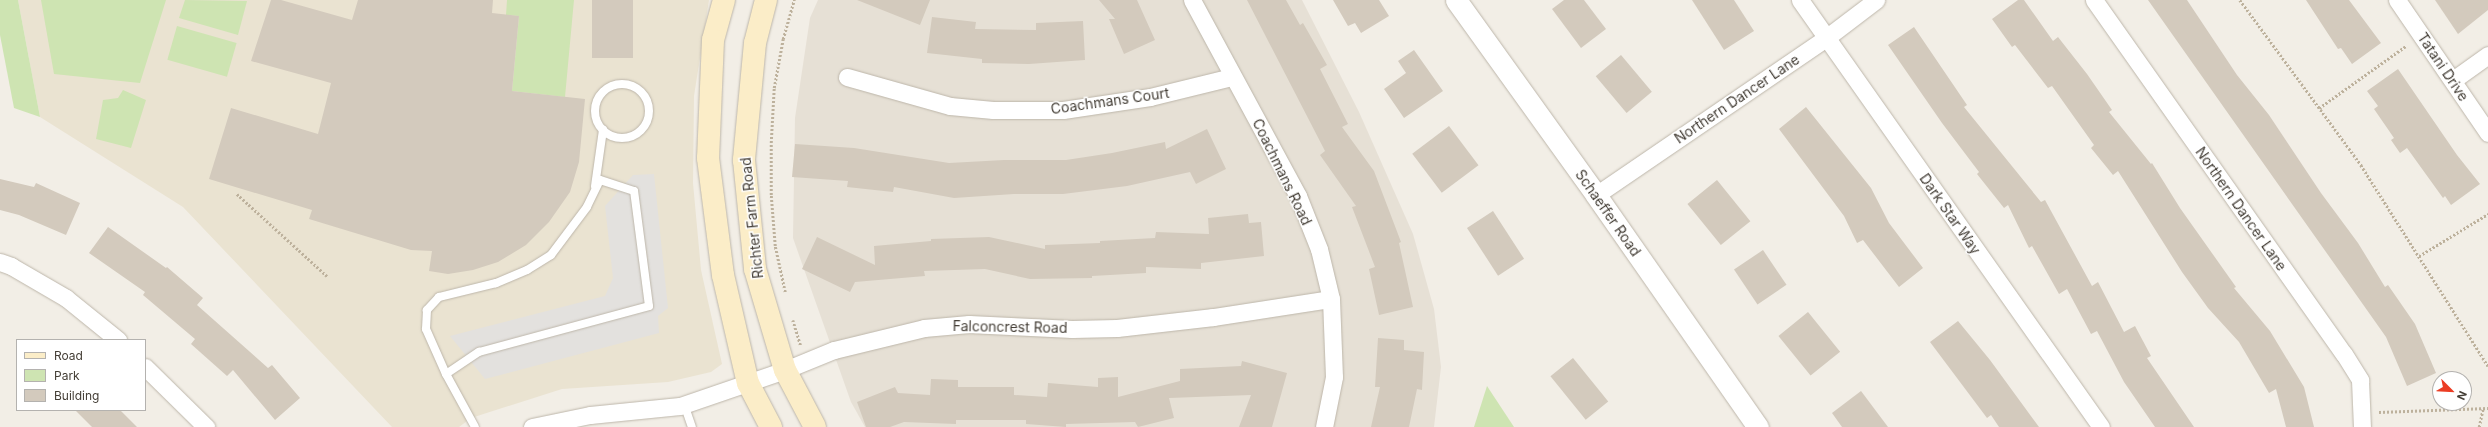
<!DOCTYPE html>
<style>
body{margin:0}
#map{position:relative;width:2488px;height:427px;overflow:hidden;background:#f2eee6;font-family:Inter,sans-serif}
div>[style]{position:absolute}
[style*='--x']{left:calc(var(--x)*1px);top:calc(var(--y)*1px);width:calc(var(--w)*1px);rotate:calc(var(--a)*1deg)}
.residential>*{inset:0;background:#e6e0d5}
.education>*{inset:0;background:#eae3d1}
.green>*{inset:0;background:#cee4b2;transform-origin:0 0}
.parking>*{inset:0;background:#e3e1de}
.building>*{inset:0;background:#d3cabd;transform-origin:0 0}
.path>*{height:2.5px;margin-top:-1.25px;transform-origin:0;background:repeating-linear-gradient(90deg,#bdb19c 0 2px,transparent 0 4px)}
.roads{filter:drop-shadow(0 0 1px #bdb6aa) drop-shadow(0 0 1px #bdb6aa)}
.service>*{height:8px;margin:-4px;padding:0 4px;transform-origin:4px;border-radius:4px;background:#fff}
.service>.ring{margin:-4px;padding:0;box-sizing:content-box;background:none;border:8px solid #fff;border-radius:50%}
.minor>*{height:17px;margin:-8.5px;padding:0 8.5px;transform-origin:8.5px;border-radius:8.5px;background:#fff}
.tertiary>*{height:21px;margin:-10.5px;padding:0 10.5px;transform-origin:10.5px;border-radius:10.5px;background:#fff}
.secondary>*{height:22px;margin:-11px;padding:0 11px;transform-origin:11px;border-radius:11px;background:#fbedc8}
span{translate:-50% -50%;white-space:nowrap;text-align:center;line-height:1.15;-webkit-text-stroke:3px #fff;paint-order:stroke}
.street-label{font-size:14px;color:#443e36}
.legend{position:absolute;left:16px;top:339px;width:130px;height:72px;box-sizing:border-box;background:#fff;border:1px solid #b4b2af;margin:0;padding:5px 7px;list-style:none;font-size:12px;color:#443e36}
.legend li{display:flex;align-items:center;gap:8px;height:20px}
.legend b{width:20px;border:1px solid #b4b2af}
.north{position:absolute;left:2432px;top:371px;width:40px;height:40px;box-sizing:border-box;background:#fff;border:1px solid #b4b2af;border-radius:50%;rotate:114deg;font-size:11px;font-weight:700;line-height:16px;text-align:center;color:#443e36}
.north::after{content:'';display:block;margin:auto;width:14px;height:18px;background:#eb3d24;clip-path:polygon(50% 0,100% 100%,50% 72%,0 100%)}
</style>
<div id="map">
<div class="residential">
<div style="clip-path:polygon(818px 0,1302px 0,1359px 112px,1413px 234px,1434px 309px,1441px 367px,1434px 427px,865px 427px,851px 402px,793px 238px,795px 118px,810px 18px)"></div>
</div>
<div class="education">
<div style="clip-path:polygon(18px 0,709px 0,694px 96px,693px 183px,701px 270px,722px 364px,711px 372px,668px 382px,562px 389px,471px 418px,459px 427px,392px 427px,183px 207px,40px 117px)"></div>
</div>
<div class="green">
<div style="clip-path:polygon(0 0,18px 0,40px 117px,14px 108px,0 35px)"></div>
<div style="clip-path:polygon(41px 0,166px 0,140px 83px,54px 74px)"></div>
<div style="clip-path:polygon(185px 0,247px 1px,238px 35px,179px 18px)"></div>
<div style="clip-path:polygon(507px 0,574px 0,565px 97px,512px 91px,519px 16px,506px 15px)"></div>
<div style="left:177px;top:26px;width:62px;height:35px;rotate:16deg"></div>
<div style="clip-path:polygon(123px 90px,146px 100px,131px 148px,96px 139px,103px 100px,118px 98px)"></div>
<div style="clip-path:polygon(1487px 386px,1514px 427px,1474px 427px)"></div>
</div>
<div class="parking">
<div style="clip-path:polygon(654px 174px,668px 308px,658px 316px,659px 333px,485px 379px,450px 336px,605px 296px,613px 278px,605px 206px,633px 175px)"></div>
</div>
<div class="building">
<div style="clip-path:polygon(271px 0,281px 0,352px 20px,358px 0,493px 0,492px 13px,519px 16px,512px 91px,585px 99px,579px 162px,570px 192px,549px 222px,526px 245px,498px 262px,473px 270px,448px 274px,429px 271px,432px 251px,411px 250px,309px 219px,312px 210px,209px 179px,231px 108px,318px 134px,331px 83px,251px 61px)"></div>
<div style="left:592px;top:0;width:41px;height:58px"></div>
<div style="clip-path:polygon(857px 0,930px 0,920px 25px)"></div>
<div style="clip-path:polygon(1099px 0,1137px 0,1155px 40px,1124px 54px,1109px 19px,1115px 19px)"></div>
<div style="clip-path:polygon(1247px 0,1286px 0,1300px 25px,1303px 23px,1327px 65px,1320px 69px,1348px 124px,1342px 127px,1374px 171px,1401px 242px,1399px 243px,1413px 307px,1379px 315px,1369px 269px,1375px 267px,1352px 207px,1356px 206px,1320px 155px,1325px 151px)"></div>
<div style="clip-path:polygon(1333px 0,1379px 0,1389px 16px,1361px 33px,1355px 23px,1348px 26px)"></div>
<div style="clip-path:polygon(1564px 0,1584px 0,1606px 29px,1581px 48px,1552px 9px)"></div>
<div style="clip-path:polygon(1692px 0,1734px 0,1754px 31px,1724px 50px)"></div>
<div style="clip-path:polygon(2018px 0,2024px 0,2053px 41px,2058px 37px,2087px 74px,2112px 110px,2109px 112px,2151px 164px,2152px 163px,2180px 208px,2236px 287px,2234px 288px,2270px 331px,2304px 387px,2314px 427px,2286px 427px,2276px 389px,2269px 393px,2239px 342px,2208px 308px,2182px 272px,2118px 171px,2113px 175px,2091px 148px,2094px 145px,2052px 86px,2048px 88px,2015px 45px,2012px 47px,1992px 19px)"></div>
<div style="clip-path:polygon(2148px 0,2187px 0,2237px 75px,2269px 115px,2321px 193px,2358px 243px,2385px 287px,2388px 285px,2415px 324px,2436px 373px,2407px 386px,2386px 337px)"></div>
<div style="clip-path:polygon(2306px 0,2349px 0,2381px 43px,2352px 64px,2341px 48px,2338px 49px)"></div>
<div style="clip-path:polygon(2435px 0,2488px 0,2488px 10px,2458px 34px)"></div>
<div style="clip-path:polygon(932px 17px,976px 22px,975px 29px,1036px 30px,1036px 23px,1083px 21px,1085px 60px,1029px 64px,982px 63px,982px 59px,927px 53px)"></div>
<div style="clip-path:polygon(1914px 27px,1967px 105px,1964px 107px,2041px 202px,2045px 200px,2092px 286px,2098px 282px,2124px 332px,2135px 326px,2151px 356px,2147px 358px,2194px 427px,2155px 427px,2124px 382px,2097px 331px,2091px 334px,2067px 289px,2059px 294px,2032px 246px,2029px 248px,2008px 205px,2004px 208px,1977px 174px,1979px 172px,1942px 123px,1888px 45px)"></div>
<div style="clip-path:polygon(1414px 50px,1443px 91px,1404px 118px,1384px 89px,1406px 73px,1398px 61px)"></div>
<div style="left:1621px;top:55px;width:48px;height:33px;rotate:50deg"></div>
<div style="clip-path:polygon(2398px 69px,2457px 155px,2480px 184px,2451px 205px,2445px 196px,2443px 198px,2407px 148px,2400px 153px,2391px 140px,2394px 138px,2374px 109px,2378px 106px,2367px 91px)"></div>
<div style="clip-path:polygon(1806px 107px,1871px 188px,1889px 223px,1923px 268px,1899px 287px,1863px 240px,1857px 243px,1844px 216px,1779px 129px)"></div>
<div style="left:1449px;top:126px;width:49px;height:46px;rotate:53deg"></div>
<div style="clip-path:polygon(1207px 129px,1226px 169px,1196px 184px,1190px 172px,1127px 186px,1063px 194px,1014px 194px,954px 198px,894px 187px,893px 192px,847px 187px,848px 181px,792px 177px,795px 144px,854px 148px,949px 163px,1004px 160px,1066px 160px,1112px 153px,1165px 142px,1166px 149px)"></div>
<div style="clip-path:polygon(0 179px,34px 187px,36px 183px,80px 203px,66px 235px,19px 215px,0 210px)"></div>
<div style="left:1717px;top:180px;width:53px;height:38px;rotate:51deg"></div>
<div style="left:1493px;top:211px;width:57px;height:31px;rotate:57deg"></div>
<div style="clip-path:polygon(1248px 214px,1249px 223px,1261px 222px,1264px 256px,1201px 263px,1201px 269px,1146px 267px,1146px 273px,1092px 276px,1092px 278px,1030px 279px,985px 269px,924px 271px,925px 276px,855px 282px,850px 292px,802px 269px,817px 237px,875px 265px,874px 246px,931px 241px,931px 239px,989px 237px,1045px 249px,1045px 245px,1100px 243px,1100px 241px,1155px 238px,1156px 232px,1209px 234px,1208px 218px)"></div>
<div style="clip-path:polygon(108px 227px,166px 268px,167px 267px,203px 298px,197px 305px,268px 368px,272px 365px,300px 398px,275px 420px,233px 370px,227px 376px,191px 344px,195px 339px,143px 295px,145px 292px,89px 253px)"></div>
<div style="left:1763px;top:250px;width:42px;height:35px;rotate:56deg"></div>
<div style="left:1808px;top:312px;width:51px;height:38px;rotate:51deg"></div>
<div style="clip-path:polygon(1958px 321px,1990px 360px,2039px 427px,1999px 427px,1991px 415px,1987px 418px,1930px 342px)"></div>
<div style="clip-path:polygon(1378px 338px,1404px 340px,1404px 350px,1424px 352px,1422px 390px,1417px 389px,1409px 427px,1371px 427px,1380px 387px,1375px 387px)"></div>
<div style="left:1573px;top:358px;width:56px;height:29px;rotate:51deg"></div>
<div style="clip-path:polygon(1242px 361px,1287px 373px,1272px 427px,1239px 427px,1251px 395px,1169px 398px,1174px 418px,1138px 427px,1135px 422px,1066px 424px,1066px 427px,1026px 424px,1026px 420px,956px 420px,956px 424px,904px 422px,890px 427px,866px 427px,857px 402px,895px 387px,898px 393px,930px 395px,931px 379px,958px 380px,958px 387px,1014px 387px,1014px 395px,1047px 397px,1048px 383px,1098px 387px,1098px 378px,1118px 377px,1118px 397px,1180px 381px,1180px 369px,1241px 366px)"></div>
<div style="clip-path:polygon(1861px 391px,1888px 427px,1842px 427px,1832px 413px)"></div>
<div style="clip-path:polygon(75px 410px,120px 410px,137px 427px,92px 427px)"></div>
</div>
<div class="path">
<div style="--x:2240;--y:0;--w:205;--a:53.7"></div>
<div style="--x:2361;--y:165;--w:238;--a:57.7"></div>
<div style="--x:2319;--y:108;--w:107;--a:-35.5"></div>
<div style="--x:237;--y:194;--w:122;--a:42.3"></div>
<div style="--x:2419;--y:256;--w:81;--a:-31.3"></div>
<div style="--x:785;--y:292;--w:47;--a:-102.3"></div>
<div style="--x:775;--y:246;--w:51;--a:-94.5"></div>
<div style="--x:771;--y:195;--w:52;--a:-90"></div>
<div style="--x:771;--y:143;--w:55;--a:-86.9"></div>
<div style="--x:774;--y:88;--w:50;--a:-79.6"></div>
<div style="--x:783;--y:39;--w:41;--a:-74.2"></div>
<div style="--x:793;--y:320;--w:27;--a:73"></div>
<div style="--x:2379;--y:412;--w:109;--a:-2.1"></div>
<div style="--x:2479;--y:427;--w:19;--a:-78"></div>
</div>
<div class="roads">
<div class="service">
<div class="ring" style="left:595px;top:84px;width:46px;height:46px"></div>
<div style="--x:595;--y:186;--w:57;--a:-81.9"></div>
<div style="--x:446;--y:374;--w:40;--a:-34"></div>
<div style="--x:479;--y:352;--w:176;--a:-15.1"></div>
<div style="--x:649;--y:306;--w:116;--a:-97.4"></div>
<div style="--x:634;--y:191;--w:36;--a:-162"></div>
<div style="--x:600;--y:180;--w:30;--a:116"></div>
<div style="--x:587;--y:207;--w:60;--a:126.9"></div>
<div style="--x:551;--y:255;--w:28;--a:148"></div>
<div style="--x:527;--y:270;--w:34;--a:157"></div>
<div style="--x:496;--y:283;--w:59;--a:166.2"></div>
<div style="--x:439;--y:297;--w:18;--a:133"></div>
<div style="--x:427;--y:310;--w:19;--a:93"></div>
<div style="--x:426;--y:329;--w:49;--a:66"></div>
<div style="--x:446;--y:374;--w:60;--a:61.3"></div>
<div style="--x:684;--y:404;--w:24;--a:71"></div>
</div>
<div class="minor">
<div style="--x:1192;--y:0;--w:223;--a:61.6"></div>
<div style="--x:1298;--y:196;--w:57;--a:68.4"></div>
<div style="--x:1319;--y:249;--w:51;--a:76.5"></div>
<div style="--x:1331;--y:299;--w:78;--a:87.8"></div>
<div style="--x:1334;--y:377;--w:51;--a:101.3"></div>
<div style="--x:1800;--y:0;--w:522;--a:54.82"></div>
<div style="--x:2094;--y:0;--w:433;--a:54.8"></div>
<div style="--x:2344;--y:354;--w:31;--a:58"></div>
<div style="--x:2360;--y:380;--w:47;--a:87.6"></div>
<div style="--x:2397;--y:0;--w:161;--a:55.6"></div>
<div style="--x:847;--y:77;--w:107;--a:15.7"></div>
<div style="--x:950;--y:106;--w:43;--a:5.3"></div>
<div style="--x:993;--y:110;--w:70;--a:0"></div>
<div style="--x:1063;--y:110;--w:88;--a:-8.5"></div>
<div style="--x:1150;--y:97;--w:84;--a:-13.7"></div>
<div style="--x:2453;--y:80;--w:43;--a:-35.5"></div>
<div style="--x:1596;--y:195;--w:278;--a:-34.3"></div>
<div style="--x:1826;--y:38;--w:63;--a:-37.2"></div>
<div style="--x:0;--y:262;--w:12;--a:20"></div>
<div style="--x:11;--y:266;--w:64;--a:30.2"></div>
<div style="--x:66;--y:298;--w:67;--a:38.9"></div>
<div style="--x:145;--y:367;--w:86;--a:44.5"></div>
<div style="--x:532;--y:427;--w:59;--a:-11.7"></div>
<div style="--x:590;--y:415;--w:90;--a:-5.7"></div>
<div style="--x:680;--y:406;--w:111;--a:-18.9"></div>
<div style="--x:785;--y:370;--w:53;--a:-22.2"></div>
<div style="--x:834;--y:350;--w:93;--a:-13.7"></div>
<div style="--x:924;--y:328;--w:45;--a:-5.1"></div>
<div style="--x:969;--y:324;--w:103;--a:2.8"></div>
<div style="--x:1072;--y:329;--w:45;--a:-1.3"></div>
<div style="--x:1117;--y:328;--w:97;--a:-6.5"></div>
<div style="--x:1213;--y:317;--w:119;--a:-8.7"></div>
</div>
<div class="tertiary">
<div style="--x:1456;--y:0;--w:240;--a:54.3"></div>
<div style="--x:1596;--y:195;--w:283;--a:55.1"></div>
</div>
<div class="secondary">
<div style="--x:724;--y:0;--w:41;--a:105.4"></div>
<div style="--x:713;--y:40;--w:118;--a:92.4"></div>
<div style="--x:708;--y:158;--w:118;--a:82.7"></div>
<div style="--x:723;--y:275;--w:111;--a:77"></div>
<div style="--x:748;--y:383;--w:50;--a:62.4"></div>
<div style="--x:766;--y:0;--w:44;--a:104.3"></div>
<div style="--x:755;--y:43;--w:118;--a:95.4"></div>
<div style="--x:744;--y:160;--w:110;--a:84.2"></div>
<div style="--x:755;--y:269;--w:105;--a:73.5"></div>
<div style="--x:785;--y:370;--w:64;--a:62.2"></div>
</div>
</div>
<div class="street-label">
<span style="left:2443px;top:67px;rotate:56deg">Tatani Drive</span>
<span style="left:1737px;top:99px;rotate:-34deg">Northern Dancer Lane</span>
<span style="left:1110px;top:101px;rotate:-8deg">Coachmans Court</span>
<span style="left:1282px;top:172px;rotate:64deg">Coachmans Road</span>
<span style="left:2241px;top:209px;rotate:55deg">Northern Dancer Lane</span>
<span style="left:1608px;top:213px;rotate:55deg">Schaeffer Road</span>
<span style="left:1950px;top:214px;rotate:55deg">Dark Star Way</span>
<span style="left:752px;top:218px;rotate:-96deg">Richter Farm Road</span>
<span style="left:1010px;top:327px;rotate:1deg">Falconcrest Road</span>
</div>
<ul class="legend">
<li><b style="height:5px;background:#fbedc8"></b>Road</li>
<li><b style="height:11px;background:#cee4b2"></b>Park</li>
<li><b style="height:11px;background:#d3cabd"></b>Building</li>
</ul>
<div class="north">N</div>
</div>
